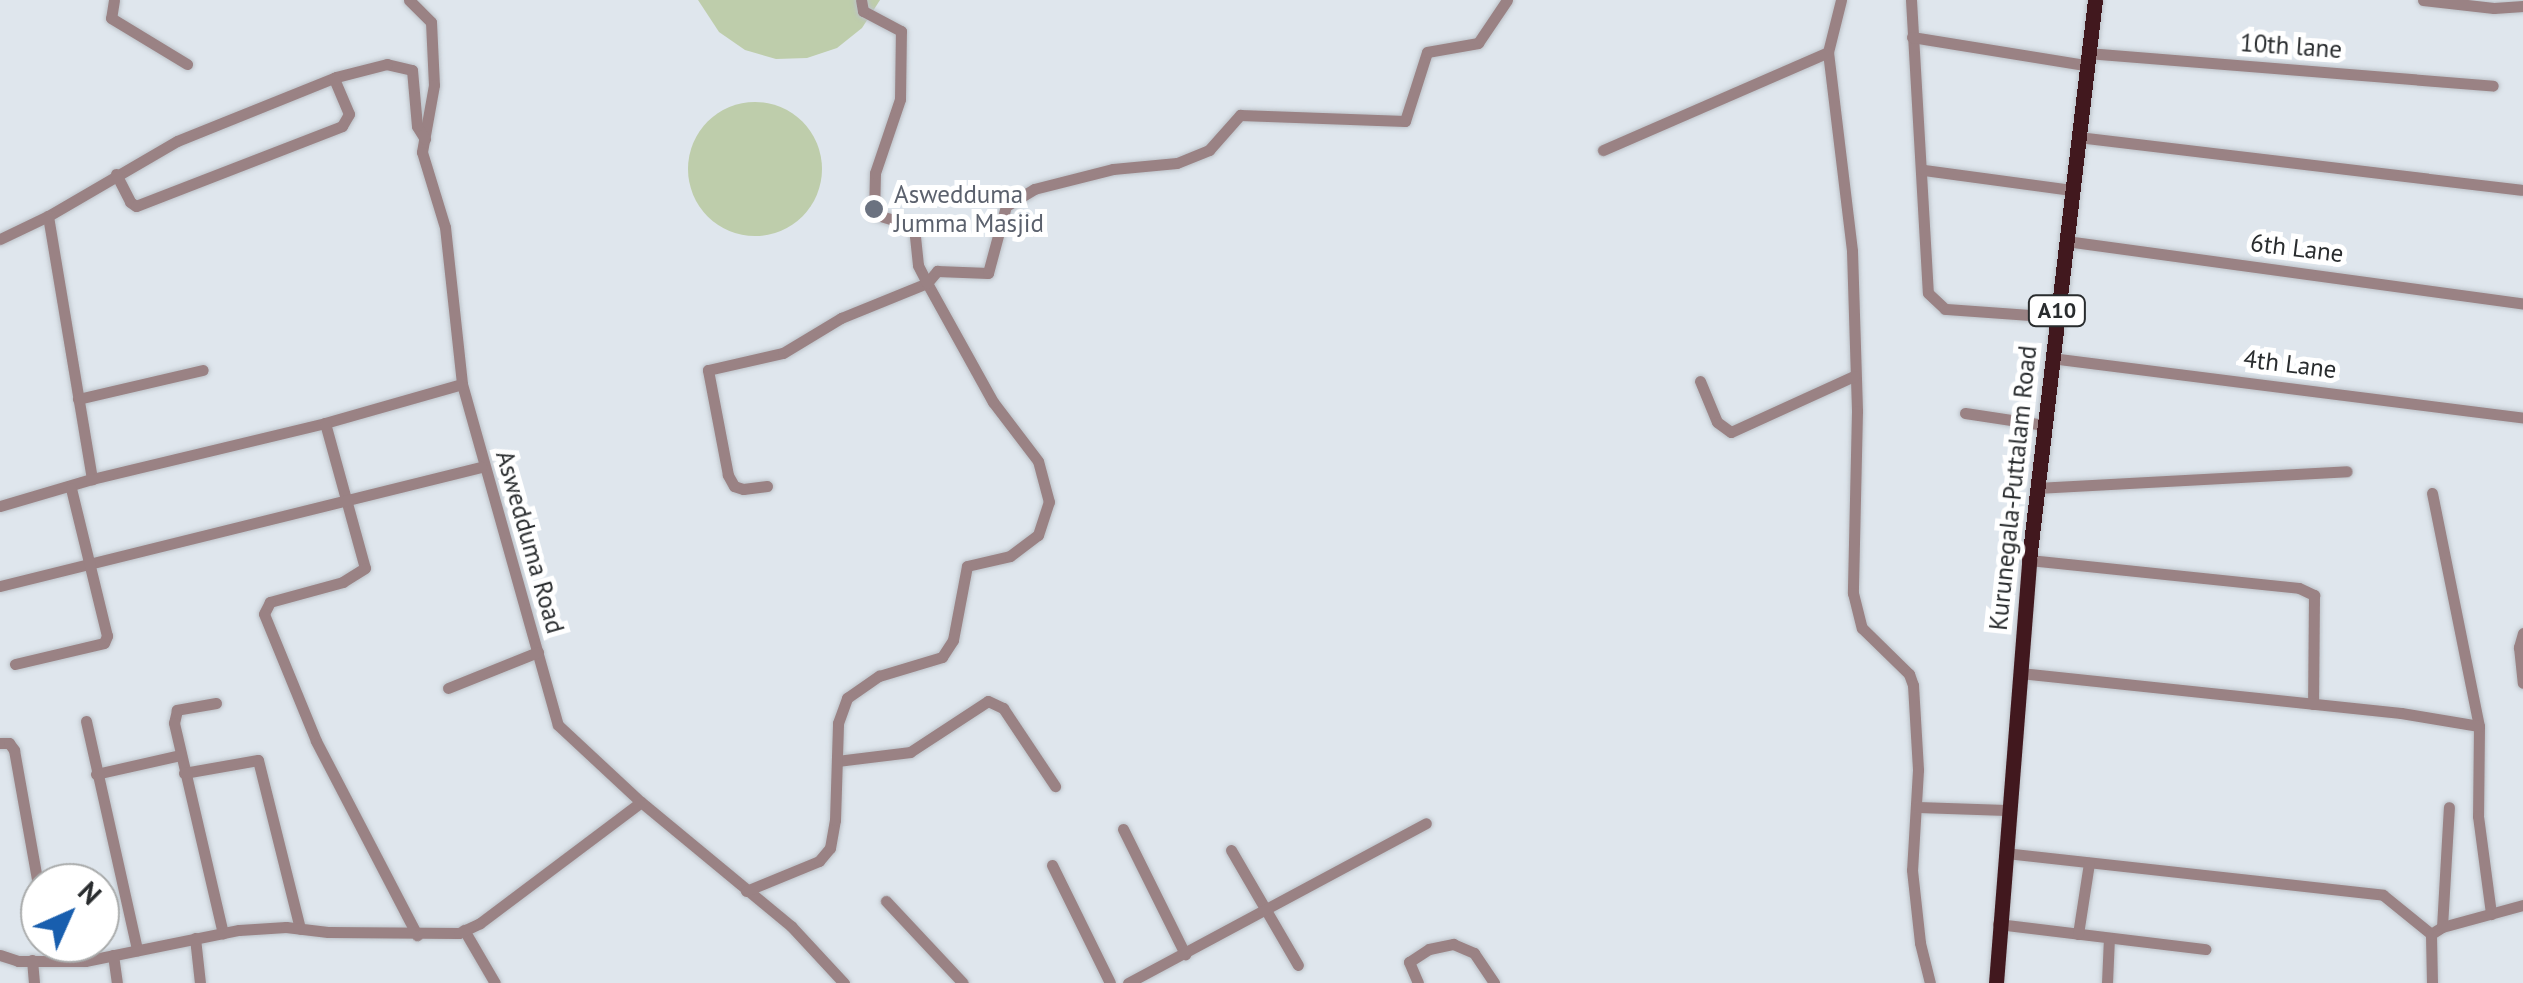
<!DOCTYPE html>
<style>
body{margin:0}
#map{position:relative;width:2523px;height:983px;overflow:hidden;background:#dfe6ed;font-family:"PT Sans",sans-serif}
div>[style]{position:absolute}
[style*='--x']{left:calc(var(--x)*1px);top:calc(var(--y)*1px);width:calc(var(--w)*1px);rotate:calc(var(--a)*1deg)}
.green>*{inset:0;background:#becdab}
.round{border-radius:50%}
.roads{filter:drop-shadow(0 0 2px #bbc1c7) drop-shadow(0 0 2px #bbc1c7)}
.minor>*{height:11px;margin:-5.5px;padding:0 5.5px;transform-origin:5.5px;border-radius:5.5px;background:#9a8284}
.highway>*{height:15px;margin:-7.5px;padding:0 7.5px;transform-origin:7.5px;border-radius:7.5px;background:#41181e}
.dots>*{width:28px;height:28px;translate:-50% -50%;box-sizing:border-box;border:5px solid #fff;border-radius:50%}
span{translate:-50% -50%;white-space:nowrap;text-align:center;line-height:1.15;-webkit-text-stroke:10px #fff;paint-order:stroke}
.shield-label span{padding:2px 8px;background:#fff;border:2px solid;border-radius:8px;-webkit-text-stroke-width:0}
.shield-label{font-size:22px;color:#292c2e;font-weight:700}
.street-label{font-size:25px;color:#292c2e}
.worship-label{font-size:25px;color:#5b616d}
.left{translate:0 -50%;text-align:left}
.north{position:absolute;left:20px;top:863px;width:100px;height:100px;box-sizing:border-box;background:#fff;border:2px solid #a9abab;border-radius:50%;rotate:45deg;font-size:28px;font-weight:700;line-height:40px;text-align:center;color:#292c2e}
.north::after{content:'';display:block;margin:auto;width:35px;height:45px;background:#185eae;clip-path:polygon(50% 0,100% 100%,50% 72%,0 100%)}
</style>
<div id="map">
<div class="green">
<div style="clip-path:polygon(698px 0,880px 0,862px 28px,837px 48px,807px 58px,776px 59px,745px 50px,719px 32px)"></div>
<div class="round" style="left:688px;top:102px;width:134px;height:134px"></div>
</div>
<div class="roads">
<div class="minor">
<div style="--x:114;--y:0;--w:18;--a:99"></div>
<div style="--x:111;--y:18;--w:89;--a:31.2"></div>
<div style="--x:409;--y:0;--w:31;--a:45"></div>
<div style="--x:431;--y:22;--w:63;--a:87.3"></div>
<div style="--x:434;--y:85;--w:68;--a:100.2"></div>
<div style="--x:422;--y:152;--w:78;--a:73"></div>
<div style="--x:445;--y:227;--w:158;--a:83.8"></div>
<div style="--x:462;--y:384;--w:354;--a:74.3"></div>
<div style="--x:558;--y:725;--w:113;--a:42.9"></div>
<div style="--x:641;--y:802;--w:195;--a:39.6"></div>
<div style="--x:791;--y:926;--w:78;--a:47.1"></div>
<div style="--x:1841;--y:0;--w:54;--a:104"></div>
<div style="--x:1828;--y:52;--w:200;--a:83.1"></div>
<div style="--x:1852;--y:251;--w:160;--a:88.2"></div>
<div style="--x:1857;--y:411;--w:182;--a:91.3"></div>
<div style="--x:1853;--y:593;--w:36;--a:76"></div>
<div style="--x:1862;--y:628;--w:66;--a:44.4"></div>
<div style="--x:1909;--y:674;--w:12;--a:70"></div>
<div style="--x:1913;--y:685;--w:85;--a:86.6"></div>
<div style="--x:1918;--y:770;--w:100;--a:93.4"></div>
<div style="--x:1912;--y:870;--w:73;--a:83.7"></div>
<div style="--x:1920;--y:943;--w:41;--a:76"></div>
<div style="--x:1911;--y:0;--w:293;--a:86.7"></div>
<div style="--x:1928;--y:293;--w:23;--a:43"></div>
<div style="--x:1945;--y:309;--w:111;--a:4.1"></div>
<div style="--x:2423;--y:0;--w:71;--a:6.4"></div>
<div style="--x:2494;--y:8;--w:29;--a:-4"></div>
<div style="--x:1912;--y:37;--w:175;--a:9.2"></div>
<div style="--x:2087;--y:53;--w:407;--a:4.6"></div>
<div style="--x:2078;--y:137;--w:446;--a:6.8"></div>
<div style="--x:425;--y:139;--w:15;--a:-122"></div>
<div style="--x:417;--y:126;--w:56;--a:-95.1"></div>
<div style="--x:412;--y:70;--w:26;--a:-167"></div>
<div style="--x:387;--y:64;--w:53;--a:165.7"></div>
<div style="--x:336;--y:77;--w:171;--a:158.1"></div>
<div style="--x:177;--y:141;--w:149;--a:149.8"></div>
<div style="--x:48;--y:216;--w:267;--a:80.5"></div>
<div style="--x:92;--y:479;--w:240;--a:-13.5"></div>
<div style="--x:325;--y:423;--w:142;--a:-15.9"></div>
<div style="--x:1603;--y:150;--w:245;--a:-23.5"></div>
<div style="--x:1924;--y:170;--w:149;--a:7.7"></div>
<div style="--x:116;--y:174;--w:31;--a:63"></div>
<div style="--x:130;--y:202;--w:7;--a:34"></div>
<div style="--x:136;--y:206;--w:221;--a:-21.2"></div>
<div style="--x:342;--y:126;--w:14;--a:-60"></div>
<div style="--x:349;--y:114;--w:39;--a:-113"></div>
<div style="--x:0;--y:239;--w:53;--a:-25.6"></div>
<div style="--x:2066;--y:241;--w:461;--a:7.8"></div>
<div style="--x:2051;--y:358;--w:476;--a:7.2"></div>
<div style="--x:1700;--y:381;--w:44;--a:67.5"></div>
<div style="--x:1717;--y:422;--w:17;--a:36"></div>
<div style="--x:1731;--y:432;--w:135;--a:-24.5"></div>
<div style="--x:78;--y:399;--w:128;--a:-13.1"></div>
<div style="--x:1965;--y:413;--w:80;--a:8.6"></div>
<div style="--x:325;--y:423;--w:150;--a:74.6"></div>
<div style="--x:365;--y:568;--w:26;--a:148"></div>
<div style="--x:343;--y:582;--w:76;--a:164.7"></div>
<div style="--x:270;--y:602;--w:13;--a:117"></div>
<div style="--x:264;--y:614;--w:137;--a:67.7"></div>
<div style="--x:316;--y:741;--w:219;--a:62.5"></div>
<div style="--x:767;--y:486;--w:24;--a:173"></div>
<div style="--x:743;--y:489;--w:9;--a:-162"></div>
<div style="--x:734;--y:486;--w:13;--a:-119"></div>
<div style="--x:728;--y:475;--w:107;--a:-100.8"></div>
<div style="--x:708;--y:370;--w:77;--a:-12.8"></div>
<div style="--x:783;--y:353;--w:68;--a:-31.1"></div>
<div style="--x:841;--y:318;--w:93;--a:-22.1"></div>
<div style="--x:927;--y:283;--w:16;--a:-50"></div>
<div style="--x:937;--y:271;--w:51;--a:2.2"></div>
<div style="--x:988;--y:273;--w:69;--a:-75"></div>
<div style="--x:1006;--y:206;--w:33;--a:-31"></div>
<div style="--x:1034;--y:189;--w:81;--a:-14.2"></div>
<div style="--x:1113;--y:169;--w:64;--a:-5.4"></div>
<div style="--x:1177;--y:163;--w:35;--a:-22"></div>
<div style="--x:1209;--y:150;--w:47;--a:-48.5"></div>
<div style="--x:1240;--y:115;--w:165;--a:2.1"></div>
<div style="--x:1405;--y:121;--w:72;--a:-72.3"></div>
<div style="--x:1427;--y:52;--w:52;--a:-10"></div>
<div style="--x:1478;--y:43;--w:52;--a:-56"></div>
<div style="--x:2037;--y:488;--w:310;--a:-3.1"></div>
<div style="--x:2432;--y:493;--w:238;--a:78.6"></div>
<div style="--x:2479;--y:726;--w:90;--a:90.6"></div>
<div style="--x:2478;--y:816;--w:99;--a:82.4"></div>
<div style="--x:0;--y:506;--w:96;--a:-16.4"></div>
<div style="--x:2029;--y:560;--w:271;--a:5.9"></div>
<div style="--x:2299;--y:588;--w:17;--a:25"></div>
<div style="--x:2314;--y:595;--w:109;--a:90.5"></div>
<div style="--x:0;--y:586;--w:496;--a:-13.9"></div>
<div style="--x:2523;--y:633;--w:15;--a:106"></div>
<div style="--x:2519;--y:647;--w:36;--a:84"></div>
<div style="--x:15;--y:664;--w:91;--a:-13.3"></div>
<div style="--x:104;--y:643;--w:8;--a:-67"></div>
<div style="--x:107;--y:636;--w:152;--a:-103.7"></div>
<div style="--x:2020;--y:673;--w:383;--a:6"></div>
<div style="--x:2401;--y:713;--w:79;--a:9.5"></div>
<div style="--x:448;--y:688;--w:97;--a:-21.8"></div>
<div style="--x:216;--y:703;--w:40;--a:170"></div>
<div style="--x:177;--y:710;--w:13;--a:103"></div>
<div style="--x:174;--y:723;--w:216;--a:76.9"></div>
<div style="--x:86;--y:721;--w:235;--a:77.4"></div>
<div style="--x:0;--y:743;--w:9;--a:0"></div>
<div style="--x:9;--y:743;--w:9;--a:54"></div>
<div style="--x:14;--y:750;--w:148;--a:79.9"></div>
<div style="--x:837;--y:761;--w:74;--a:-7"></div>
<div style="--x:910;--y:752;--w:93;--a:-33.2"></div>
<div style="--x:988;--y:701;--w:17;--a:25"></div>
<div style="--x:1003;--y:708;--w:94;--a:56.3"></div>
<div style="--x:184;--y:773;--w:75;--a:-10"></div>
<div style="--x:258;--y:760;--w:174;--a:76"></div>
<div style="--x:96;--y:774;--w:86;--a:-12.7"></div>
<div style="--x:1916;--y:807;--w:92;--a:1.9"></div>
<div style="--x:1123;--y:829;--w:140;--a:63.6"></div>
<div style="--x:1231;--y:850;--w:133;--a:59.8"></div>
<div style="--x:2005;--y:853;--w:380;--a:6.3"></div>
<div style="--x:2383;--y:895;--w:62;--a:39.1"></div>
<div style="--x:1052;--y:865;--w:131;--a:63.8"></div>
<div style="--x:746;--y:891;--w:79;--a:-22.3"></div>
<div style="--x:819;--y:861;--w:17;--a:-50"></div>
<div style="--x:830;--y:848;--w:28;--a:-80"></div>
<div style="--x:835;--y:820;--w:97;--a:-88.2"></div>
<div style="--x:838;--y:723;--w:27;--a:-70"></div>
<div style="--x:847;--y:698;--w:39;--a:-35"></div>
<div style="--x:879;--y:676;--w:66;--a:-16.8"></div>
<div style="--x:942;--y:657;--w:20;--a:-57"></div>
<div style="--x:953;--y:640;--w:75;--a:-79.3"></div>
<div style="--x:967;--y:566;--w:44;--a:-13.1"></div>
<div style="--x:1010;--y:556;--w:35;--a:-37"></div>
<div style="--x:1038;--y:535;--w:35;--a:-72"></div>
<div style="--x:1049;--y:502;--w:42;--a:-105"></div>
<div style="--x:1038;--y:461;--w:74;--a:-127.3"></div>
<div style="--x:993;--y:402;--w:136;--a:-119"></div>
<div style="--x:927;--y:283;--w:20;--a:-117"></div>
<div style="--x:918;--y:265;--w:39;--a:-96"></div>
<div style="--x:914;--y:226;--w:42;--a:-163.3"></div>
<div style="--x:874;--y:214;--w:41;--a:-88.6"></div>
<div style="--x:875;--y:173;--w:78;--a:-71.3"></div>
<div style="--x:900;--y:99;--w:68;--a:-89.2"></div>
<div style="--x:901;--y:31;--w:43;--a:-152.2"></div>
<div style="--x:863;--y:11;--w:11;--a:-100"></div>
<div style="--x:886;--y:901;--w:112;--a:46.8"></div>
<div style="--x:1998;--y:924;--w:209;--a:6.9"></div>
<div style="--x:2442;--y:927;--w:120;--a:-86.7"></div>
<div style="--x:464;--y:930;--w:61;--a:59.7"></div>
<div style="--x:2078;--y:934;--w:72;--a:-81.2"></div>
<div style="--x:195;--y:938;--w:45;--a:83.7"></div>
<div style="--x:57;--y:943;--w:18;--a:71"></div>
<div style="--x:0;--y:955;--w:19;--a:18"></div>
<div style="--x:18;--y:961;--w:67;--a:0"></div>
<div style="--x:85;--y:961;--w:157;--a:-11.4"></div>
<div style="--x:239;--y:930;--w:47;--a:-3.7"></div>
<div style="--x:286;--y:927;--w:42;--a:6.8"></div>
<div style="--x:328;--y:932;--w:131;--a:0.4"></div>
<div style="--x:459;--y:933;--w:23;--a:-25"></div>
<div style="--x:480;--y:923;--w:201;--a:-36.9"></div>
<div style="--x:113;--y:955;--w:28;--a:82"></div>
<div style="--x:32;--y:960;--w:23;--a:85"></div>
<div style="--x:1128;--y:983;--w:338;--a:-28.2"></div>
<div style="--x:1418;--y:983;--w:23;--a:-113"></div>
<div style="--x:1409;--y:962;--w:24;--a:-33"></div>
<div style="--x:1429;--y:949;--w:25;--a:-12"></div>
<div style="--x:1453;--y:944;--w:23;--a:23"></div>
<div style="--x:1474;--y:953;--w:36;--a:56"></div>
<div style="--x:2107;--y:983;--w:45;--a:-87.5"></div>
<div style="--x:2432;--y:983;--w:49;--a:-91.2"></div>
<div style="--x:2431;--y:934;--w:13;--a:-32"></div>
<div style="--x:2442;--y:927;--w:84;--a:-15.2"></div>
</div>
<div class="highway">
<div style="--x:1996;--y:983;--w:424;--a:-85.5"></div>
<div style="--x:2029;--y:560;--w:564;--a:-83.28"></div>
</div>
</div>
<div class="dots">
<div style="left:874px;top:209px;background:#6b7280"></div>
</div>
<div class="shield-label">
<span style="left:2057px;top:311px">A10</span>
</div>
<div class="street-label">
<span style="left:2291px;top:46px;rotate:4deg">10th lane</span>
<span style="left:2297px;top:248px;rotate:7deg">6th Lane</span>
<span style="left:2290px;top:364px;rotate:7deg">4th Lane</span>
<span style="left:2013px;top:488px;rotate:-84deg">Kurunegala-Puttalam Road</span>
<span style="left:530px;top:542px;rotate:74deg">Aswedduma Road</span>
</div>
<div class="worship-label">
<span class="left" style="left:894px;top:209px">Aswedduma<br>Jumma Masjid</span>
</div>
<div class="north">N</div>
</div>
